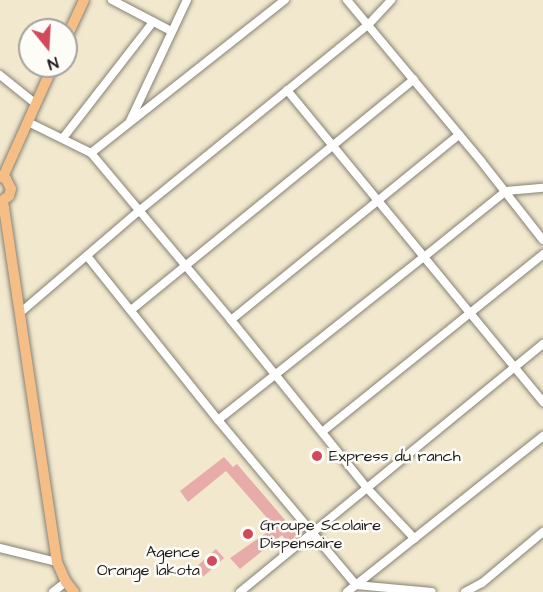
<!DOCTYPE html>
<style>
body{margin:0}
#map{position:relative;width:543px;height:592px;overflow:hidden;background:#f1e8ce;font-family:"Architects Daughter",sans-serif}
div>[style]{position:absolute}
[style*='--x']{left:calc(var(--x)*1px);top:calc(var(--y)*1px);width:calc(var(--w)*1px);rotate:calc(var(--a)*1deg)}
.building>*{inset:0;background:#e7aca9;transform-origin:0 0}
.roads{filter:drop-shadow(0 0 2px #868275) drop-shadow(0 0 2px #868275)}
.minor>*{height:8px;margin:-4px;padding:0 4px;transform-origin:4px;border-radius:4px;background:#fff}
.major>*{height:10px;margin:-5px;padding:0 5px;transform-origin:5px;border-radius:5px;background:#f6be87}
.dots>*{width:16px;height:16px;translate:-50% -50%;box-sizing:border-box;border:3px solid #fdfcf7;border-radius:50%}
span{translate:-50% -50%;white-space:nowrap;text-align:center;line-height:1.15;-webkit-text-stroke:5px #fdfcf7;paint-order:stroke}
.poi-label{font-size:16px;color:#1c1c1c}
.left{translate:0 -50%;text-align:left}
.right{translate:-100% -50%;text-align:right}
.north{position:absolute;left:18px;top:18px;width:60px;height:60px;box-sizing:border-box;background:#fdfcf7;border:2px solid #a3a29f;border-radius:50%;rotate:162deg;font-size:16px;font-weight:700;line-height:24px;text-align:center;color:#1c1c1c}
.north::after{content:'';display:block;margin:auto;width:21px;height:27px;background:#d1495b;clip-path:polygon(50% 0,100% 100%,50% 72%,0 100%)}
</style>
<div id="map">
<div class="building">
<div style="clip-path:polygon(224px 457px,233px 467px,237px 464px,297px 534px,288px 543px,282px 535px,240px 569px,230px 558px,275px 527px,226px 471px,188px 502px,180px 491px)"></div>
<div style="left:216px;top:549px;width:12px;height:29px;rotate:48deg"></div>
</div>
<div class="roads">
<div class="minor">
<div style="--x:112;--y:0;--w:67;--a:27.7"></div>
<div style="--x:347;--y:0;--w:209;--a:50.2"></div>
<div style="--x:481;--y:161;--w:100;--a:51.9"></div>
<div style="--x:0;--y:75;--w:46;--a:38.9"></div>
<div style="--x:287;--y:90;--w:216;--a:50.6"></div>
<div style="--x:424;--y:257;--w:105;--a:-38.8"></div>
<div style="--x:506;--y:191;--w:37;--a:-5"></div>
<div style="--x:130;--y:121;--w:134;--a:-64.8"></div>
<div style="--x:28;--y:122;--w:70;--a:26.2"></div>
<div style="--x:91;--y:153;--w:218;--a:50"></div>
<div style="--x:231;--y:320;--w:215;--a:51"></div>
<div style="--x:366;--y:487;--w:71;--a:46.7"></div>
<div style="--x:63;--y:138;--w:147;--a:-52.2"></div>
<div style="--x:91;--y:153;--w:247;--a:-38.3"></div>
<div style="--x:87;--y:256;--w:210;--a:51.4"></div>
<div style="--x:218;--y:420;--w:215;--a:50.1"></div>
<div style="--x:356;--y:585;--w:76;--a:5.3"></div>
<div style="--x:131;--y:310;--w:365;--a:-39.2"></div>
<div style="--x:21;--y:312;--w:157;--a:-40.6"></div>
<div style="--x:140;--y:210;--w:294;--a:-39.1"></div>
<div style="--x:368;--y:25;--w:34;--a:-47"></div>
<div style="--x:231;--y:320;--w:294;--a:-39.1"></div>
<div style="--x:218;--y:420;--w:263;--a:-38.4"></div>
<div style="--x:424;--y:257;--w:188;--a:50.6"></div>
<div style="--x:322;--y:432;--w:284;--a:-38.8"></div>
<div style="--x:0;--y:548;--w:59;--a:13.8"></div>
<div style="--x:53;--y:592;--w:16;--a:-38"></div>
<div style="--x:240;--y:592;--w:392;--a:-39.3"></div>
<div style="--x:347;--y:592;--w:251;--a:-38.5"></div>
<div style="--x:465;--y:592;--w:19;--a:-28"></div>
<div style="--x:482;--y:583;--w:80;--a:-39.9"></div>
</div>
<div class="major">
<div style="--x:66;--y:39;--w:43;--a:-65.2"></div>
<div style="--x:0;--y:176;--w:7;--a:27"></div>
<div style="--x:6;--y:179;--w:11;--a:63"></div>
<div style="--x:11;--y:189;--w:7;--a:106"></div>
<div style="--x:9;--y:196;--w:11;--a:146"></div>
<div style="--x:3;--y:177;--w:122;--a:-65.8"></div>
<div style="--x:3;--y:201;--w:365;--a:81.5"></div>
<div style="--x:57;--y:562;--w:22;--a:66"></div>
<div style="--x:66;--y:582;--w:13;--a:51"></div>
</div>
</div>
<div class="dots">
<div style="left:317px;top:456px;background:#d1495b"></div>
<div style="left:248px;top:534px;background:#d1495b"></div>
<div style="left:212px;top:561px;background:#d1495b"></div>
</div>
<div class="poi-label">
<span class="left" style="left:329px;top:456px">Express du ranch</span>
<span class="left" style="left:260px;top:534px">Groupe Scolaire<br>Dispensaire</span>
<span class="right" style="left:200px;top:561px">Agence<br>Orange lakota</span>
</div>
<div class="north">N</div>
</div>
